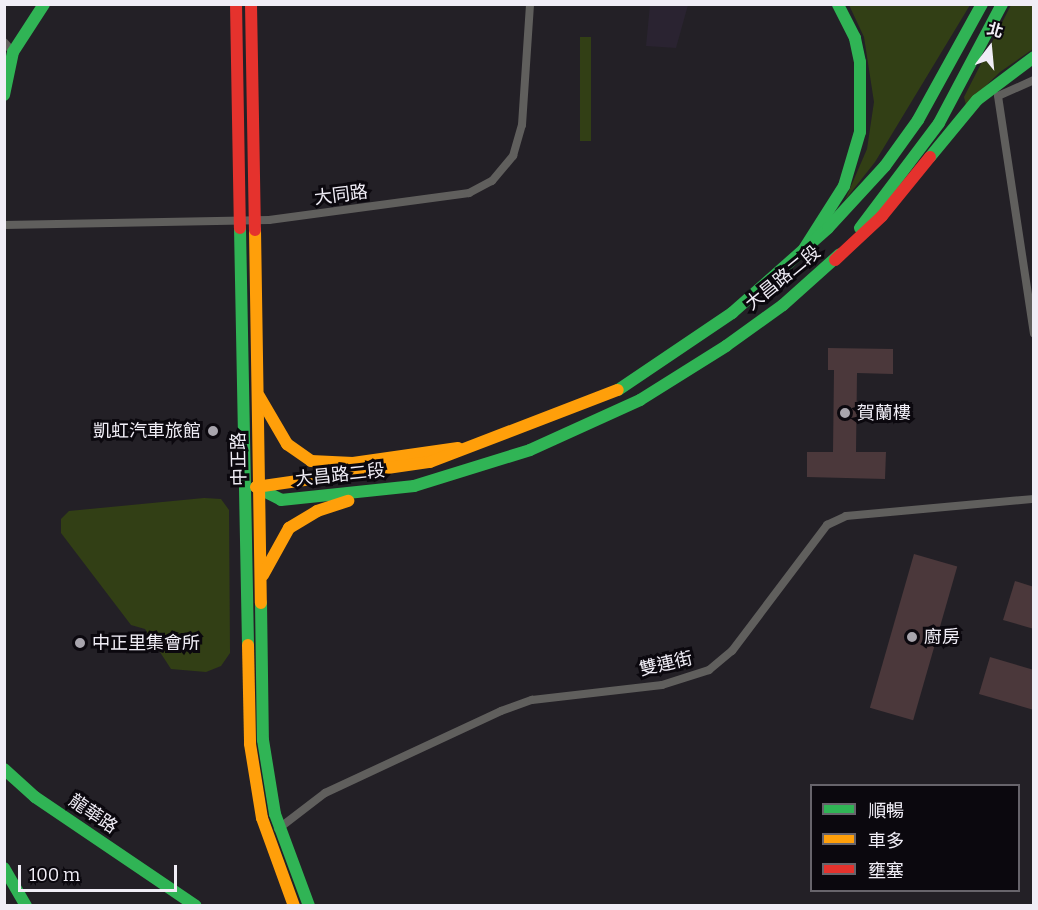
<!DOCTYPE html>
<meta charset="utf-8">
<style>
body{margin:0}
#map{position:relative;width:1038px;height:910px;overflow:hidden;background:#232026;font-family:Bitter,"Noto Sans TC",serif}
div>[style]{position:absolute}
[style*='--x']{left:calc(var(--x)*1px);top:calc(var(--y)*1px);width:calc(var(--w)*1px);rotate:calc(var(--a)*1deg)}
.education>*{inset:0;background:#2a2331}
.green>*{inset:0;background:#323f15;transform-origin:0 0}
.building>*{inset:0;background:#4b383b;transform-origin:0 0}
.street>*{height:8px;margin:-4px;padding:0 4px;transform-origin:4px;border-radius:4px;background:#605f5d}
.fast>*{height:12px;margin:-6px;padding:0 6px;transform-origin:6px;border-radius:6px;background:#30b455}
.slow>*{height:12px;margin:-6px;padding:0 6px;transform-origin:6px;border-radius:6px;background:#ff9f0a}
.jam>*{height:12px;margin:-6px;padding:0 6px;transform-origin:6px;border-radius:6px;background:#e5322d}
.dots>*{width:16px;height:16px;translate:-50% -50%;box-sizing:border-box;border:3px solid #0b080e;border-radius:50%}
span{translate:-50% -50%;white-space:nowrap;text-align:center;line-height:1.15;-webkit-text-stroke:6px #0b080e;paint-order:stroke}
.street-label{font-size:18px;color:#f0edf6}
.poi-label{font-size:18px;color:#f0edf6}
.left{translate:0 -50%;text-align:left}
.right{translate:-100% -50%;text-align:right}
.frame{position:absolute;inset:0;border:6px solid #f0edf6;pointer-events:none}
.legend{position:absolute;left:810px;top:784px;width:210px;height:108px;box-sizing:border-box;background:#0b080e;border:2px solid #67646b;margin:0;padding:8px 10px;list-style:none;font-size:18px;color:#f0edf6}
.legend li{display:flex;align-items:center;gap:12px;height:30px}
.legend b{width:30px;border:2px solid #67646b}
.north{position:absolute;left:960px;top:18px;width:60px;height:60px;-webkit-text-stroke:4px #0b080e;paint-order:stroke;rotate:16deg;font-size:16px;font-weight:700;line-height:24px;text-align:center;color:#f0edf6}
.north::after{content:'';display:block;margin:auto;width:21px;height:27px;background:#f0edf6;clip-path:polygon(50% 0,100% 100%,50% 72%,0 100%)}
.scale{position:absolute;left:18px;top:865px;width:159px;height:27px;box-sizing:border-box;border:3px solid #f0edf6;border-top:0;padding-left:8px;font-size:18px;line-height:21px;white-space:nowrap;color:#f0edf6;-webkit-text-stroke:4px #0b080e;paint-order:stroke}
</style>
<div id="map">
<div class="education">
<div style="clip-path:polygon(650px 5px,688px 5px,676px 48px,646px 46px)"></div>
</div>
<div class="green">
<div style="clip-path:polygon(849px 5px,970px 5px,875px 162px,845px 200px,867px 149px,874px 102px,864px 37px)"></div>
<div style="clip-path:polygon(1011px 5px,1033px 5px,1033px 49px,1000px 72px,966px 105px,964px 97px)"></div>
<div style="left:580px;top:37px;width:11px;height:104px"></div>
<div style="clip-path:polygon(204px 498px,221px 499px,229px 510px,230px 653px,221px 666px,206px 672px,171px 669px,145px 629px,131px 625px,61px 533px,61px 519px,69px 511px)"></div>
</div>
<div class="building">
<div style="clip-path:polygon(828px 348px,893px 349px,893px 374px,857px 373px,856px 452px,886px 452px,885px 479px,807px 477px,807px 452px,833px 452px,834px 370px,828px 370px)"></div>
<div style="left:914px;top:554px;width:45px;height:160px;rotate:16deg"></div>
<div style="clip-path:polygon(1015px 581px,1034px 587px,1034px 629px,1003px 620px)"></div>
<div style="clip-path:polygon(990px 657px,1034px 670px,1034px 710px,979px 694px)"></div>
</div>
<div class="street">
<div style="--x:4;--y:42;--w:13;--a:48"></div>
<div style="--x:1034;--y:80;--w:39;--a:156"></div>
<div style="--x:998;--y:96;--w:240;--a:81.4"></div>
<div style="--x:4;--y:225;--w:265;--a:-1.1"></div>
<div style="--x:269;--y:220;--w:202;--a:-7.7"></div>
<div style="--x:469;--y:193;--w:26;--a:-28"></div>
<div style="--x:492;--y:181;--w:33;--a:-50"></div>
<div style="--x:513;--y:156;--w:32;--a:-74"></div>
<div style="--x:522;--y:125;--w:121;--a:-86.2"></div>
<div style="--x:278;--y:829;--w:59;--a:-37.5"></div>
<div style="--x:325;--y:793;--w:194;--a:-25"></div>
<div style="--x:501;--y:711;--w:33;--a:-20"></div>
<div style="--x:532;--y:700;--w:131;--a:-6.6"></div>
<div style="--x:662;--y:685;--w:49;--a:-17.7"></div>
<div style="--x:709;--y:670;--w:30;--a:-40"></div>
<div style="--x:732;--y:651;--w:158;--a:-53"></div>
<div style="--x:827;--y:525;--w:21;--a:-25"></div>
<div style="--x:846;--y:516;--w:189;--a:-5.2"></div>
</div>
<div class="fast">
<div style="--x:4;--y:95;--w:44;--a:-78.2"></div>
<div style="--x:13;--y:52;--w:57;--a:-57.1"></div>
<div style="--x:930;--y:157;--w:74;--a:-50.5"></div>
<div style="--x:977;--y:100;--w:71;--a:-37"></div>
<div style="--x:240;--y:228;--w:417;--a:88.9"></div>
<div style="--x:860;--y:228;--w:131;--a:-53"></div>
<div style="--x:939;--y:123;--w:135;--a:-62.1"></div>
<div style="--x:804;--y:249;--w:75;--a:-57.6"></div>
<div style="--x:844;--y:186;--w:56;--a:-73.5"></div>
<div style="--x:860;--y:132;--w:70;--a:-90"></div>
<div style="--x:860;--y:62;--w:25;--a:-102"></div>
<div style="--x:855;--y:38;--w:38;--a:-117"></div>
<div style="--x:618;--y:390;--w:138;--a:-34"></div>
<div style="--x:732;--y:313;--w:128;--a:-41.5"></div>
<div style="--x:828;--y:228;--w:84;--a:-47.4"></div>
<div style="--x:885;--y:166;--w:57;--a:-54.3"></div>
<div style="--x:918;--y:120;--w:132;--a:-61.1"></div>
<div style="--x:256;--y:487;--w:28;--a:27"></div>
<div style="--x:281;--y:500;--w:134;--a:-6"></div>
<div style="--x:414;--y:486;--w:121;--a:-17.2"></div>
<div style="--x:530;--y:450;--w:121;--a:-24.4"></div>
<div style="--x:640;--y:400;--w:102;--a:-32.1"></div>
<div style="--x:726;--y:346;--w:70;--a:-35.7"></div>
<div style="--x:783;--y:305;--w:76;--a:-41.8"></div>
<div style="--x:261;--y:603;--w:137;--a:89.2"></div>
<div style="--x:263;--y:740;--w:75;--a:80.8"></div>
<div style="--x:275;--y:814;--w:98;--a:69.7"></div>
<div style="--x:4;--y:769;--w:42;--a:42.1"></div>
<div style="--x:35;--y:797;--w:194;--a:34.1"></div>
<div style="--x:4;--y:868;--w:44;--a:59.9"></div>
</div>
<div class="slow">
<div style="--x:255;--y:230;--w:373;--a:89.1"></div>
<div style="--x:259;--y:396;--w:56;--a:59.7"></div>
<div style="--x:287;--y:444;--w:29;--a:35"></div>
<div style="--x:311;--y:461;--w:42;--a:2.7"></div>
<div style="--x:353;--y:463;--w:106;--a:-8.1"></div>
<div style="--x:256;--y:487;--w:176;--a:-8.2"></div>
<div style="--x:430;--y:462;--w:201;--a:-21"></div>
<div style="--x:263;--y:575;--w:54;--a:-61"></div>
<div style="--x:289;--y:528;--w:33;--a:-31"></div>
<div style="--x:317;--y:511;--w:33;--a:-18"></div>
<div style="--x:248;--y:645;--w:99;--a:88.8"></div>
<div style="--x:250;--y:744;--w:75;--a:80.8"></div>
<div style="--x:262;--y:818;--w:94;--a:70"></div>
</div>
<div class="jam">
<div style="--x:236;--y:4;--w:224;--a:89"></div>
<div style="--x:251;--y:4;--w:226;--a:89"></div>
<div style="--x:835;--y:260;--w:64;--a:-43.1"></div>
<div style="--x:882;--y:216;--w:76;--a:-50.9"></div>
</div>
<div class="dots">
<div style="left:845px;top:413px;background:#a8a5ad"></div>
<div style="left:213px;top:431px;background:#a8a5ad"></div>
<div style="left:912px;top:637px;background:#a8a5ad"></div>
<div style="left:80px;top:643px;background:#a8a5ad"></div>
</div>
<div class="street-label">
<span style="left:341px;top:195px;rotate:-7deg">大同路</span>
<span style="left:783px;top:278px;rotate:-39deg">大昌路二段</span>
<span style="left:239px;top:459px;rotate:-91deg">中正路</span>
<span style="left:340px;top:475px;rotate:-6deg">大昌路二段</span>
<span style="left:666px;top:664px;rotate:-13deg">雙連街</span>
<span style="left:93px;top:814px;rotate:34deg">龍華路</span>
</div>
<div class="poi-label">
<span class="left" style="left:857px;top:413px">賀蘭樓</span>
<span class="right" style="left:201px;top:431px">凱虹汽車旅館</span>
<span class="left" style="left:924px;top:637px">廚房</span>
<span class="left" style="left:92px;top:643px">中正里集會所</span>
</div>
<div class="frame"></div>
<ul class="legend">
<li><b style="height:8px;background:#30b455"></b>順暢</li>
<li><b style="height:8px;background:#ff9f0a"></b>車多</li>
<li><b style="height:8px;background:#e5322d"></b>壅塞</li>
</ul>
<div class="north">北</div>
<div class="scale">100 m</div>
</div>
